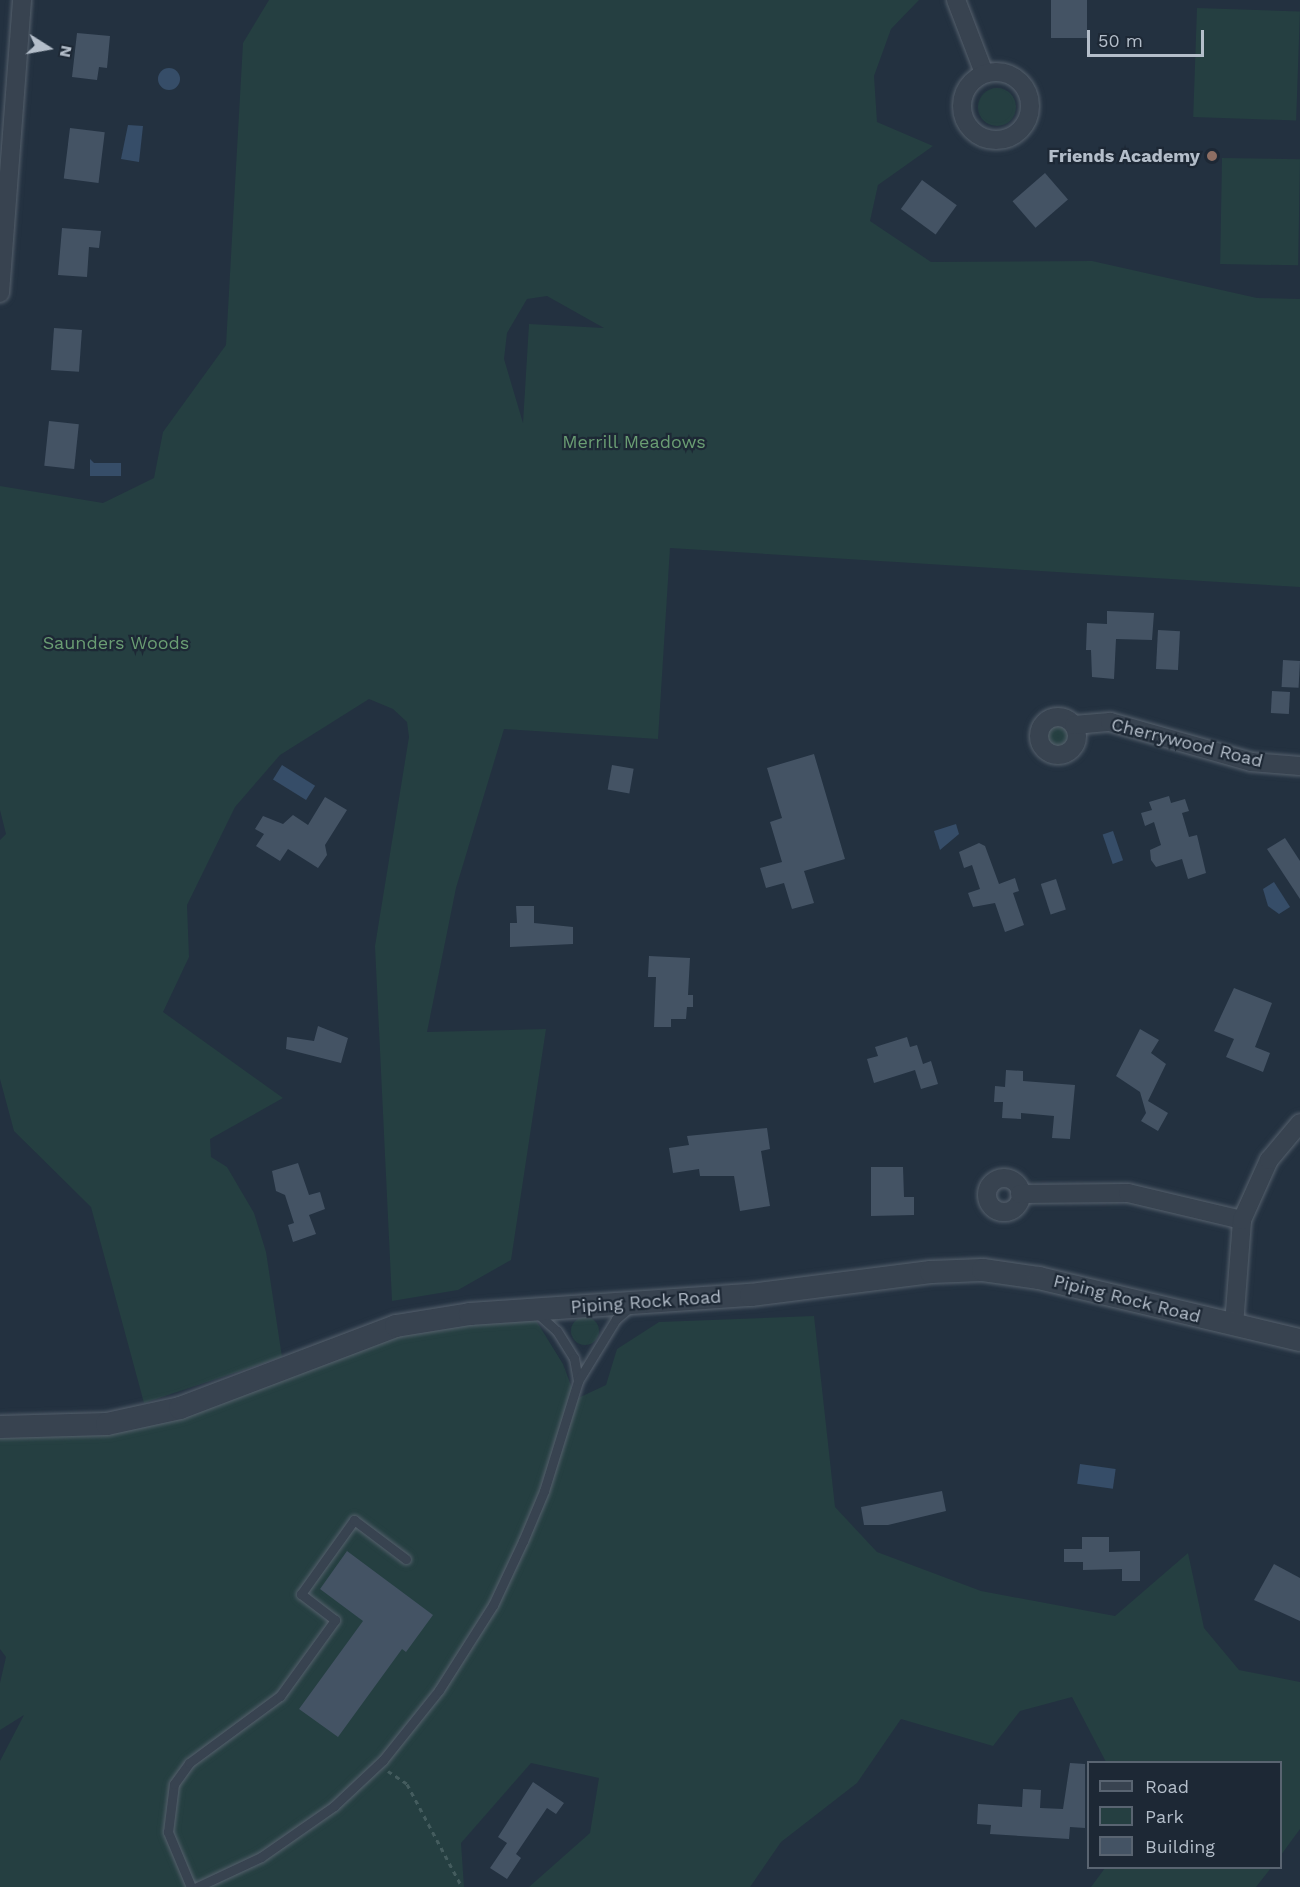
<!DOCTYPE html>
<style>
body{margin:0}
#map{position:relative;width:1300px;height:1887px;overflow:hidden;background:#233140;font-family:"Work Sans",sans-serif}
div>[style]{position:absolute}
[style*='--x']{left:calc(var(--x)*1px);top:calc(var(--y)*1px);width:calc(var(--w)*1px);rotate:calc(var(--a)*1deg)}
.green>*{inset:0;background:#253f41;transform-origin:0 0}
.round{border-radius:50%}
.water>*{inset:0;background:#364d68;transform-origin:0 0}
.building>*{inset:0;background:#445364;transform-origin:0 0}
.path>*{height:3px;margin-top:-1.5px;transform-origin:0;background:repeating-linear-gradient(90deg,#445c5e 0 4.5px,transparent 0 9px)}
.roads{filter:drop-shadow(0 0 2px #56616d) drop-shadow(0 0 2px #56616d)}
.service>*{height:9px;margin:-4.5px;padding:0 4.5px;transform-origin:4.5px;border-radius:4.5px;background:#384350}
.minor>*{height:18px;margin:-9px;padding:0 9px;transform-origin:9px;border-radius:9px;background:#384350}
.minor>.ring{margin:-9px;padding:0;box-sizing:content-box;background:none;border:18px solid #384350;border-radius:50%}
.tertiary>*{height:22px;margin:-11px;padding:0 11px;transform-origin:11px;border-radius:11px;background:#384350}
.dots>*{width:16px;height:16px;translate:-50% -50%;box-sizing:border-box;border:3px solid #1d2835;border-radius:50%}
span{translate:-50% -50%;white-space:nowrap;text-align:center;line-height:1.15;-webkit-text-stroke:4.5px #1d2835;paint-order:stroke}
.poi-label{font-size:18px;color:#b4beca;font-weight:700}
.right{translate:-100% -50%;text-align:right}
.park-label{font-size:18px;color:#6a9d73}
.street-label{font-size:18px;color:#b4beca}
.legend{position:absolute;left:1087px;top:1761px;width:195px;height:108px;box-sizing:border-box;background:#1d2835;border:2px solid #596471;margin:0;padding:8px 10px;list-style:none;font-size:18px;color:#b4beca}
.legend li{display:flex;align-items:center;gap:12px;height:30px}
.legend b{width:30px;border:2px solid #596471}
.north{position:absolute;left:18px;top:18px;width:60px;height:60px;-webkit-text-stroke:4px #1d2835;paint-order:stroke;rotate:101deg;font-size:16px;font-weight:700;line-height:24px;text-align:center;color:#b4beca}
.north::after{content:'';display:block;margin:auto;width:21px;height:27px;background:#b4beca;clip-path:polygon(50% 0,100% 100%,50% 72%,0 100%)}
.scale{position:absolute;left:1087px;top:30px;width:117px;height:27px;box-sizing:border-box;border:3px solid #b4beca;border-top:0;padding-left:8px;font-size:18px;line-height:21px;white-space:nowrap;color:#b4beca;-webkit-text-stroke:4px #1d2835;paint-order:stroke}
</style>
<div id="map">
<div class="green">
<div style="clip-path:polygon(evenodd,269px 0,919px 0,891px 29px,874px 76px,877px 122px,933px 146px,878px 185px,870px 221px,931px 262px,1092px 261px,1257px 298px,1300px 299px,1300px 587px,670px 548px,658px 739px,504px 729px,456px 888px,427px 1032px,546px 1029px,511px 1260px,458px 1290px,392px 1301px,375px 946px,409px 737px,407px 722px,393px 709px,369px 699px,280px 755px,235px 807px,187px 905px,189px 957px,163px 1012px,283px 1098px,210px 1139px,211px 1157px,227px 1167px,254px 1213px,266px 1252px,282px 1357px,144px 1403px,91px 1207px,14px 1131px,0 1079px,0 840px,6px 834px,0 810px,0 486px,103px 503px,154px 478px,163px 432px,226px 345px,243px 43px,269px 0,547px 296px,604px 328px,529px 324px,523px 423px,504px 359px,507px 333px,527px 299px,547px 296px)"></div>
<div style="left:1197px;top:8px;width:103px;height:109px;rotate:2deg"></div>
<div class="round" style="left:978px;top:88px;width:38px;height:38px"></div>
<div style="left:1222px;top:158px;width:78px;height:106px;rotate:1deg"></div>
<div class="round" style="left:1045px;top:723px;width:26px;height:26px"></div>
<div style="clip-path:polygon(532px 1314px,563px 1364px,576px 1399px,606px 1385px,617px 1349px,659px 1322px,814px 1316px,835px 1507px,877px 1552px,981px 1591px,1115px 1616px,1188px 1553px,1204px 1628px,1239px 1670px,1300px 1682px,1300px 1829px,1281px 1855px,1280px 1762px,1106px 1762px,1072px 1697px,1020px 1711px,993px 1746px,901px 1719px,857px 1783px,781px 1842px,750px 1887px,529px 1887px,590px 1833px,599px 1778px,531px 1763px,461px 1843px,464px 1887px,0 1887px,0 1761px,24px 1715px,0 1730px,0 1683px,6px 1657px,0 1649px,0 1427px,107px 1424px,393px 1332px)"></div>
<div class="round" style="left:571px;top:1317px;width:28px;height:28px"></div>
<div style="clip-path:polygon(1105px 1868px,1271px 1868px,1256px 1887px,1091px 1887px)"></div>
</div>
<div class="water">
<div class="round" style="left:158px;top:68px;width:22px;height:22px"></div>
<div style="clip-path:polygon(128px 125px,143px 126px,139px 162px,121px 159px)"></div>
<div style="clip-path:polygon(90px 459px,94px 463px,121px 463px,121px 476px,90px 476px)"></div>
<div style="left:282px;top:765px;width:39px;height:17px;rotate:32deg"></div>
<div style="clip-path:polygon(956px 824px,959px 834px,940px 850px,934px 831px)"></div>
<div style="left:1113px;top:831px;width:31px;height:11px;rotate:71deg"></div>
<div style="clip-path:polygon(1274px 882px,1290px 907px,1279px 914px,1268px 906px,1263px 889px)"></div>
<div style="left:1080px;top:1464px;width:36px;height:20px;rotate:8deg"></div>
</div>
<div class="building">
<div style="left:1051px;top:0;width:36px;height:38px"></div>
<div style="clip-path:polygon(77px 33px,110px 36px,107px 68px,99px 67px,97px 80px,72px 77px)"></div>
<div style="left:70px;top:128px;width:35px;height:51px;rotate:7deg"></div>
<div style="left:1045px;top:173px;width:35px;height:43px;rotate:49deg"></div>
<div style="left:922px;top:180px;width:43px;height:36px;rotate:36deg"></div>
<div style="clip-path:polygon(62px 228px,101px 231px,99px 248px,89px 247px,87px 277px,58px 275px)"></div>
<div style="left:54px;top:328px;width:28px;height:42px;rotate:4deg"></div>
<div style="left:49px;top:421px;width:30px;height:45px;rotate:6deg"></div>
<div style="clip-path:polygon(1107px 611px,1154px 613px,1152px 640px,1116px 639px,1114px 679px,1092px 677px,1091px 650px,1086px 650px,1087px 623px,1107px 624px)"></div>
<div style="left:1158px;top:630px;width:22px;height:39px;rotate:3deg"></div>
<div style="left:1283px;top:660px;width:17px;height:27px;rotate:3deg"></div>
<div style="left:1272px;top:691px;width:18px;height:22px;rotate:3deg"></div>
<div style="clip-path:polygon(814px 754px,845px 859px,804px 871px,814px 903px,792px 909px,784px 883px,766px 888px,760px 868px,782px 862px,770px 822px,782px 818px,767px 768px)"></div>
<div style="left:612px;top:765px;width:22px;height:25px;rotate:10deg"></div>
<div style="clip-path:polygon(1169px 796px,1171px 803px,1185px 799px,1189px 811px,1182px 813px,1189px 837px,1197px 835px,1206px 873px,1188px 879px,1182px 859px,1156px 867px,1151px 860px,1150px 850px,1161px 845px,1154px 822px,1145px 826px,1141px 813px,1152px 810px,1149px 802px)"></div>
<div style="clip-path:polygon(325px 797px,347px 810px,325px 845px,327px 855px,318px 868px,288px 849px,280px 861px,256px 846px,264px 834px,255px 829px,263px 816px,283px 824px,293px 815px,308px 825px)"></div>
<div style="clip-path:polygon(1285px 838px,1300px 861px,1300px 899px,1267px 849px)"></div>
<div style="clip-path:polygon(979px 843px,985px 846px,999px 884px,1015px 878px,1019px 891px,1013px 893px,1024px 925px,1005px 932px,995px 903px,973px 907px,968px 893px,980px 889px,972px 865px,964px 868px,959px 852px)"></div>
<div style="left:1056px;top:879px;width:32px;height:16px;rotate:72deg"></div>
<div style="clip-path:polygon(516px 906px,534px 906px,534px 923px,573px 927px,573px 944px,510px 947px,510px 923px,517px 923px)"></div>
<div style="clip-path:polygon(649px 956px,690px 958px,688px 995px,693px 995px,693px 1007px,687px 1007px,686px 1019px,671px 1019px,671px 1027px,654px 1027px,656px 977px,648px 977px)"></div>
<div style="clip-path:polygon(1234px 988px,1272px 1003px,1255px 1047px,1270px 1053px,1263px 1072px,1226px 1057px,1234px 1039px,1214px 1031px)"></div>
<div style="clip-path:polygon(318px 1026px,348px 1038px,341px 1063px,286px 1049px,287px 1037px,314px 1041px)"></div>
<div style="clip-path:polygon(1140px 1029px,1159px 1040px,1151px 1053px,1166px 1064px,1148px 1101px,1168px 1113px,1158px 1131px,1141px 1121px,1146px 1113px,1140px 1092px,1116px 1076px)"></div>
<div style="clip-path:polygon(907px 1037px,910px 1047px,917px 1045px,923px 1064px,931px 1061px,938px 1084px,921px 1089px,915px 1070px,874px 1083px,867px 1059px,878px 1056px,875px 1047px)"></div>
<div style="clip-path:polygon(1006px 1070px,1023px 1071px,1023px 1081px,1075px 1085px,1070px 1139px,1052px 1138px,1054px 1116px,1021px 1113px,1021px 1119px,1002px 1118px,1003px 1102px,994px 1102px,995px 1086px,1005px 1087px)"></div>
<div style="clip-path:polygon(767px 1128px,770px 1149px,761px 1151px,770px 1206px,740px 1211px,734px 1176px,700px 1176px,699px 1169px,673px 1173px,669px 1148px,689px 1145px,687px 1136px)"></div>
<div style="clip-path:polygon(298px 1163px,309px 1195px,320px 1192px,325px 1209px,309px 1215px,316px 1234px,293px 1242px,288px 1225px,294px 1223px,285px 1195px,276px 1191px,272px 1171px)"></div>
<div style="clip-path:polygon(871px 1167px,903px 1167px,904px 1197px,914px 1197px,914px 1215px,871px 1216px)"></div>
<div style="clip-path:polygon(942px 1491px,946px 1511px,888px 1525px,864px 1525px,861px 1507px)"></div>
<div style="clip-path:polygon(1082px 1537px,1109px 1537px,1109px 1552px,1140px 1551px,1140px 1581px,1122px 1581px,1122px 1569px,1083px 1570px,1083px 1562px,1064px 1562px,1064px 1549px,1082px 1549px)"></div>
<div style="clip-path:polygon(347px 1551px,433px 1615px,406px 1652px,402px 1649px,338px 1737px,299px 1709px,363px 1621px,320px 1589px)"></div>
<div style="clip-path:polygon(1274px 1564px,1300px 1578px,1300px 1621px,1254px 1600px)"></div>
<div style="clip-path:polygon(1070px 1763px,1085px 1764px,1085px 1828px,1070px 1827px,1069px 1839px,990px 1834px,991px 1825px,977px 1824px,978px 1804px,1022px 1807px,1023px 1789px,1041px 1790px,1040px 1808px,1063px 1809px)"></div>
<div style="clip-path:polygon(533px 1782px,564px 1803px,556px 1814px,547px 1808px,516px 1854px,521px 1858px,507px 1879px,490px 1868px,507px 1843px,498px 1837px)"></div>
</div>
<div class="path">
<div style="--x:388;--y:1771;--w:23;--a:34"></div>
<div style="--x:407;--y:1784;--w:117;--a:61.9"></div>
</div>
<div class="roads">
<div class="service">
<div style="--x:538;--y:1314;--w:25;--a:42"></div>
<div style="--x:557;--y:1331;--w:32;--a:58"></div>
<div style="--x:574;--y:1358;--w:23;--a:80"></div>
<div style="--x:191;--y:1887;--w:60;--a:-112.7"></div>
<div style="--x:168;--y:1832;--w:48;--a:-82.9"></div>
<div style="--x:174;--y:1784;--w:26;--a:-54"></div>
<div style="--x:189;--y:1763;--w:113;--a:-36.4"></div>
<div style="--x:280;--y:1696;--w:94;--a:-54.1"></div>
<div style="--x:335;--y:1620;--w:43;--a:-142.6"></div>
<div style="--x:301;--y:1594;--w:91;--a:-54.4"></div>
<div style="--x:354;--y:1520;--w:65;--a:36.9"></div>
<div style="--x:197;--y:1887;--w:71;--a:-25.1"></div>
<div style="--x:261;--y:1857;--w:89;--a:-34.9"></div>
<div style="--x:334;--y:1806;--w:67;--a:-43.2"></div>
<div style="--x:383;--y:1760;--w:90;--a:-51.3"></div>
<div style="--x:439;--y:1690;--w:101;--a:-57.6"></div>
<div style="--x:493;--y:1605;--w:71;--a:-64.9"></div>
<div style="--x:523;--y:1541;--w:54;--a:-67.2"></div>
<div style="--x:544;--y:1491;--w:115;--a:-72.8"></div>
<div style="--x:578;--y:1381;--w:73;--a:-58.5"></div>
<div style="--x:616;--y:1319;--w:17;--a:-40"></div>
</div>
<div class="minor">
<div style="--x:956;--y:0;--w:78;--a:69"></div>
<div class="ring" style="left:962px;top:72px;width:50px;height:50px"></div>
<div style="--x:0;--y:293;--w:294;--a:-85.7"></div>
<div class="ring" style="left:1039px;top:717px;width:20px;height:20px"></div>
<div style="--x:1074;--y:725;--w:36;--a:-5"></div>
<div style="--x:1110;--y:722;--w:147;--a:15.8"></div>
<div style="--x:1251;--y:762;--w:49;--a:4.7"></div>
<div class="ring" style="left:987px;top:1178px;width:16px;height:16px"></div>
<div style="--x:1020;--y:1194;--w:108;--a:-0.5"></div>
<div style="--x:1128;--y:1193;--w:117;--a:13.3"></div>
<div style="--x:1234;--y:1325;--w:105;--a:-85.6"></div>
<div style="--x:1242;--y:1220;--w:66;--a:-65.8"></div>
<div style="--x:1269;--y:1160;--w:48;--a:-50"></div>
</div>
<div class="tertiary">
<div style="--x:0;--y:1427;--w:107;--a:-1.6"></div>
<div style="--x:107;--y:1424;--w:75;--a:-12.4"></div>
<div style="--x:180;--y:1408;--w:231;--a:-20.8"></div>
<div style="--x:396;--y:1326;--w:75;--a:-9.2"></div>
<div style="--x:470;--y:1314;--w:282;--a:-3.9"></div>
<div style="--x:751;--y:1295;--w:181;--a:-7.3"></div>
<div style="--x:931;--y:1272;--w:52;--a:-2.2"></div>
<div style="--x:983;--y:1270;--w:57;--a:8.1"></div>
<div style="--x:1039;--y:1278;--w:268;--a:13.4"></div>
</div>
</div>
<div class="dots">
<div style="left:1212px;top:156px;background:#8d6e63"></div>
</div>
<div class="poi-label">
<span class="right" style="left:1200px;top:156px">Friends Academy</span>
</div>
<div class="park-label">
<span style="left:634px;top:442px">Merrill Meadows</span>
<span style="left:116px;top:643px">Saunders Woods</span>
</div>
<div class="street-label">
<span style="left:1187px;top:743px;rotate:14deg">Cherrywood Road</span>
<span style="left:1127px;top:1299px;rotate:14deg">Piping Rock Road</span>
<span style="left:646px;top:1302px;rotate:-4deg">Piping Rock Road</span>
</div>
<ul class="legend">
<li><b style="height:8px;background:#384350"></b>Road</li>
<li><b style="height:16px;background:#253f41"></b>Park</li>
<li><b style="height:16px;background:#445364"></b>Building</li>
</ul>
<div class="north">N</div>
<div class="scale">50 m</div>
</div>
